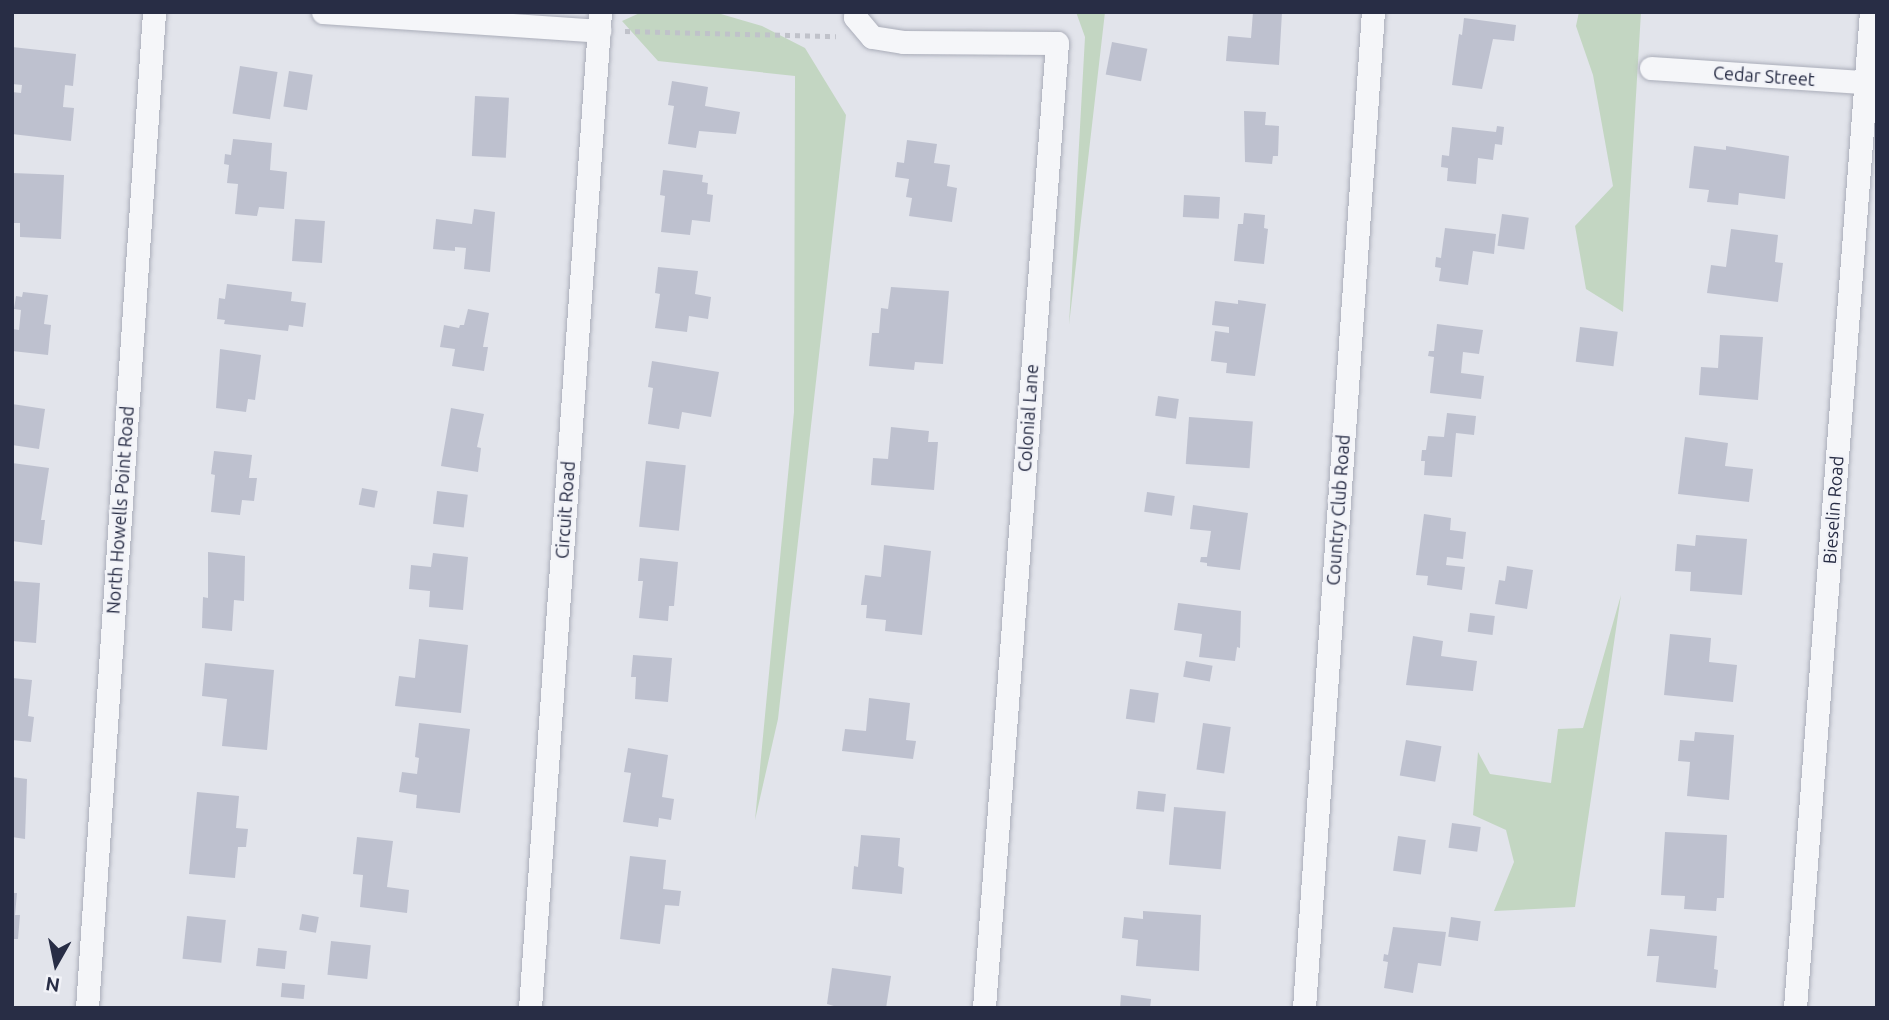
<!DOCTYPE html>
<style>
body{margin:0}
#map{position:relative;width:1889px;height:1020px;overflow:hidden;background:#e2e4eb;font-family:Ubuntu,sans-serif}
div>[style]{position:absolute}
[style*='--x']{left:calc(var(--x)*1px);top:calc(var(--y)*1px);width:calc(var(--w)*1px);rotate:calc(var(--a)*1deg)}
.green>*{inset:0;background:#c3d6c2}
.building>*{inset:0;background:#bec1cf;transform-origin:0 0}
.path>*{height:4.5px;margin-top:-2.25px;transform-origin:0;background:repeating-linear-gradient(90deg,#c0c2ca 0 5px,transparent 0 10px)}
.roads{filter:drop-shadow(0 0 2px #aaadb9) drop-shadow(0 0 2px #aaadb9)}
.minor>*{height:23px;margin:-11.5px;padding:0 11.5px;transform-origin:11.5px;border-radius:11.5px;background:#f5f6f9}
span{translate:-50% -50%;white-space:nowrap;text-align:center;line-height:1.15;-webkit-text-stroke:5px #f2f3f8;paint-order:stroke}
.street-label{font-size:18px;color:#282d45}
.frame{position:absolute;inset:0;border:14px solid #282d45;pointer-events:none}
.north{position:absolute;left:21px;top:929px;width:70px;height:70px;-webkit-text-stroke:5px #f2f3f8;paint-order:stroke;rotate:189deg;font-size:19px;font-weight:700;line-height:28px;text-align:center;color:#282d45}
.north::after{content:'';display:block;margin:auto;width:24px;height:32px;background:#282d45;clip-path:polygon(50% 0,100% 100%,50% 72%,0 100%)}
</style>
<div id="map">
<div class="green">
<div style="clip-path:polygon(642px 12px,714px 12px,762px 26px,805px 48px,846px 115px,778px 719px,755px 820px,794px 412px,795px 76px,658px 61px,622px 21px)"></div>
<div style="clip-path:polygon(1076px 12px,1105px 12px,1069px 325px,1085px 37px)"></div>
<div style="clip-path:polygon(1579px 12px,1641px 12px,1623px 312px,1586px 289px,1575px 226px,1613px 186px,1593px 75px,1576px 26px)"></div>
<div style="clip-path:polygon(1621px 595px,1575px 907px,1494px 911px,1514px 862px,1506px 830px,1473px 815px,1478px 752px,1490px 774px,1551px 783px,1558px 729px,1583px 728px)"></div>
</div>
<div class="building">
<div style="clip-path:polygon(1253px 12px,1282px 12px,1279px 65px,1226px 61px,1228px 36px,1251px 38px)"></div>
<div style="clip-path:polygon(1464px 18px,1516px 25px,1514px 41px,1493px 39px,1482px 89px,1452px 85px,1459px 34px,1462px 35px)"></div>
<div style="left:1112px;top:42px;width:36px;height:33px;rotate:11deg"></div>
<div style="clip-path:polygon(12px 47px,76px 54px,73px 86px,65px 85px,63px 107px,74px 108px,71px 141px,12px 134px,12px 92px,21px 93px,22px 85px,12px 84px)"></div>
<div style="left:240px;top:66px;width:38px;height:48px;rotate:9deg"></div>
<div style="left:289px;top:71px;width:24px;height:36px;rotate:9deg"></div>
<div style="clip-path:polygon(672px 81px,708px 87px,705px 106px,740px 112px,736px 134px,699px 131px,696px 148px,668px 144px,674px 106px,668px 105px)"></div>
<div style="left:475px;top:96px;width:34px;height:60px;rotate:3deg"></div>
<div style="clip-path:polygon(1244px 111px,1266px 112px,1265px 125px,1279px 126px,1278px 156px,1273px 156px,1272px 164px,1245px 162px)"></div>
<div style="clip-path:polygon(1497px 126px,1504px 127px,1502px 145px,1495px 144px,1493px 160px,1478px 158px,1476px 184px,1447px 181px,1448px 168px,1441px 167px,1442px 155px,1449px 156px,1452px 127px,1496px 132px)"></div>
<div style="clip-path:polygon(233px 139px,272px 143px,270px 170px,287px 172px,284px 209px,259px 207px,257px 216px,235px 214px,238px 184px,227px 183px,229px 165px,224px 164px,225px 154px,231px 155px)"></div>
<div style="clip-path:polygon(907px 140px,937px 144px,934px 163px,950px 165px,947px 186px,957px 188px,952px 222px,909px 216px,912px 198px,906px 197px,909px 179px,895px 177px,897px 162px,904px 163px)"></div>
<div style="clip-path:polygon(1694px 146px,1726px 150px,1726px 146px,1789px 156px,1785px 199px,1739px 193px,1738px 205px,1707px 202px,1709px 190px,1689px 188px)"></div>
<div style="clip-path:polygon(663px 170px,703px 175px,702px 182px,708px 183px,707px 194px,713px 195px,710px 222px,692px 220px,690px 235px,661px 232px,665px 196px,660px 195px)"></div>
<div style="clip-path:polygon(12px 173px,64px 175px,61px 239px,20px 237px,20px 223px,12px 223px)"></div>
<div style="left:1184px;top:195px;width:36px;height:22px;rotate:3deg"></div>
<div style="clip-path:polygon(474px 209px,495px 212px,490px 272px,464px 269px,466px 248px,455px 247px,455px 251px,433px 249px,436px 219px,472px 224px)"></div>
<div style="clip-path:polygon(1244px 213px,1265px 215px,1264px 228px,1268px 229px,1264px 264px,1234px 261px,1238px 224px,1243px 224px)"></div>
<div style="left:1502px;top:214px;width:27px;height:32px;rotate:8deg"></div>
<div style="left:295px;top:219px;width:30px;height:42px;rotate:4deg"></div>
<div style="clip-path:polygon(1445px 228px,1496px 234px,1494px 254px,1473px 251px,1468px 285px,1439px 281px,1441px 268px,1435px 267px,1436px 257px,1441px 258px)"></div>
<div style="clip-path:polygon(1731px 229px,1778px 235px,1775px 262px,1783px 263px,1778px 302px,1707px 293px,1711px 265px,1726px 267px)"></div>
<div style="clip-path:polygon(658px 267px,698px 271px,695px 294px,711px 297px,708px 319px,689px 316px,687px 332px,655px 328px,660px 294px,655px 293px)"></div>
<div style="clip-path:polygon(227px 284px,292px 292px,291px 301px,306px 303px,303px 327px,289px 325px,288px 331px,224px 324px,225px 320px,217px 319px,219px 298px,225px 299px)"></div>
<div style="clip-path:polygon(891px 287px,949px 291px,943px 364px,915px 362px,914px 370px,869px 366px,872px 333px,879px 333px,881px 308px,888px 309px)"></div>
<div style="clip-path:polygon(23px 292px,48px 295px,44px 324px,51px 325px,48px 355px,12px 351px,12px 329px,19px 330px,21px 310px,14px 309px,16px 296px,22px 297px)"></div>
<div style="clip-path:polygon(1238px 300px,1266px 304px,1255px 376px,1226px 373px,1227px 363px,1211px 361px,1215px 331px,1229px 333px,1229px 327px,1212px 325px,1215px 301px,1238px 304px)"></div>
<div style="clip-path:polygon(468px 309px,489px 313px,483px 347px,488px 347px,484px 371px,452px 366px,455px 349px,440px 347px,444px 325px,459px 328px,460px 325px,464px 325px)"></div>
<div style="clip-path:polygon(1437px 324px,1483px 330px,1479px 354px,1463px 352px,1461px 373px,1484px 376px,1481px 399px,1430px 393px,1434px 357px,1428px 356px,1429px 351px,1434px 351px)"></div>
<div style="left:1580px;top:327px;width:38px;height:35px;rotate:7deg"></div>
<div style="clip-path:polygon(1720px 335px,1763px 337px,1758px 400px,1699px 395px,1701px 367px,1718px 368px)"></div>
<div style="clip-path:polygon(220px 349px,261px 355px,255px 400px,248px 399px,246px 412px,216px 408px)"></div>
<div style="clip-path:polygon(652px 361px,719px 372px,711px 417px,682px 412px,679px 429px,648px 424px,653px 388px,648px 387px)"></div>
<div style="left:1158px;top:396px;width:21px;height:20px;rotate:8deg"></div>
<div style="clip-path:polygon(12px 404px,45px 409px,39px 449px,12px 445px)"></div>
<div style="clip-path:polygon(451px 408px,484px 414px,477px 447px,481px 448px,478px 472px,441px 466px)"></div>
<div style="clip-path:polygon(1447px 413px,1476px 416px,1474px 435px,1456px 433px,1452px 477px,1424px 475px,1425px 461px,1421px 461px,1422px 450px,1426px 450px,1428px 436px,1444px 437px)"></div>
<div style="left:1189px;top:417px;width:64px;height:47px;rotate:4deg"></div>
<div style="clip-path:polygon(891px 427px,929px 431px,928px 442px,938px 442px,934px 490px,871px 485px,873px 458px,888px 459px)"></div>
<div style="clip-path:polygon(1685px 437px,1728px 443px,1725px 466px,1753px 469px,1749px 502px,1678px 494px)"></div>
<div style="clip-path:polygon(214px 451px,252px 455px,249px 478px,257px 478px,254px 501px,242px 500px,240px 515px,211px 512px,215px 475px,211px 474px)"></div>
<div style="left:646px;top:461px;width:40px;height:66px;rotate:6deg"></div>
<div style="clip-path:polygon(12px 463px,49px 468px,41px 520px,45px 520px,42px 545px,12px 541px)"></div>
<div style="left:362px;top:488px;width:16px;height:17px;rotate:11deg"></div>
<div style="left:437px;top:491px;width:31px;height:33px;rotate:7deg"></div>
<div style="left:1147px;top:492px;width:28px;height:20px;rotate:8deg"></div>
<div style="clip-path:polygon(1193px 505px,1248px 513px,1240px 570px,1207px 566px,1207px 563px,1200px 562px,1201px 557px,1207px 557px,1211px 531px,1190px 529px)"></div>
<div style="clip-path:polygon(1424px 514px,1451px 518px,1450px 530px,1466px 532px,1463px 559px,1447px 557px,1446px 565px,1465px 567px,1462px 590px,1427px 585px,1428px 576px,1416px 575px)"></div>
<div style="clip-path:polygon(1696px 535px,1747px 539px,1742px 595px,1690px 591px,1691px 572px,1675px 571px,1677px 544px,1695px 546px)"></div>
<div style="clip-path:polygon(884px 545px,931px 551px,922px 635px,885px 631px,886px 620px,866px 618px,867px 605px,861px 605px,865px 575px,881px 577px)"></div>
<div style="clip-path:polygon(208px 552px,245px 556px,244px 601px,234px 600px,232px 631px,202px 628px,203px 597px,208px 598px)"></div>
<div style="clip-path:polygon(433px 553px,468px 557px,463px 610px,429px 607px,430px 591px,409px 589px,411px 565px,431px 567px)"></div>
<div style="clip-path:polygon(640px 558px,678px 562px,674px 606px,669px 606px,668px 621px,639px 618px,643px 581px,638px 581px)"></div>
<div style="clip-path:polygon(1507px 566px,1533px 570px,1527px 609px,1495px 604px,1499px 580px,1505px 581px)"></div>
<div style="clip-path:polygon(12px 581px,40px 583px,36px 643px,12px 641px)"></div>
<div style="clip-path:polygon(1178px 603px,1241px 611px,1240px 648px,1237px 647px,1235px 661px,1199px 657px,1202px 634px,1174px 630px)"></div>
<div style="left:1470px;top:613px;width:25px;height:19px;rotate:7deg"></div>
<div style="clip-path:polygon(1670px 634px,1711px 638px,1709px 662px,1737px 665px,1733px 702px,1664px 695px)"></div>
<div style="clip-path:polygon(1413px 636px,1443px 641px,1441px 656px,1477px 661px,1473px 691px,1406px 685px)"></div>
<div style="clip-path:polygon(419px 639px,468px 645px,461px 713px,395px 706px,399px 676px,415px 678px)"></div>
<div style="clip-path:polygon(633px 655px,672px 658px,668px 702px,635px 699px,636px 677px,631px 677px)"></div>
<div style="left:1186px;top:661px;width:27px;height:16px;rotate:10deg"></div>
<div style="clip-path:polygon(205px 663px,274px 670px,267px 750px,222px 746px,227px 699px,202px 696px)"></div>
<div style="clip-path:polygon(12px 678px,32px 680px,28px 716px,34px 717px,31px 742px,12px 740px)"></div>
<div style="left:1130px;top:689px;width:29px;height:30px;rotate:8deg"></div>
<div style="clip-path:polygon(869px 698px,910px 703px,906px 740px,916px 741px,913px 759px,842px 751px,845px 729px,866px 731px)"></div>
<div style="clip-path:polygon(419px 723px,470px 729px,460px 813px,416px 808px,417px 795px,399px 792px,402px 772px,417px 774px,419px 758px,415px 757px)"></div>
<div style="left:1203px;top:723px;width:28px;height:47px;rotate:8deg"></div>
<div style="clip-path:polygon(1695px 732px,1734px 735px,1729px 800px,1687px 796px,1690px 762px,1678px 761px,1680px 740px,1694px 741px)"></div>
<div style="left:1406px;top:740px;width:36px;height:36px;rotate:10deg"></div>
<div style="clip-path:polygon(628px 748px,668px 755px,662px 797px,674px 799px,671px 820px,659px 818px,658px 827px,623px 822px,631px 773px,624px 772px)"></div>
<div style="clip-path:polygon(12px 777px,27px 779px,25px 839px,12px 837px)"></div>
<div style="left:1138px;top:791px;width:28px;height:18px;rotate:6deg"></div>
<div style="clip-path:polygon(197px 792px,239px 796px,236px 828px,248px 829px,246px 847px,238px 847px,235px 878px,189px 874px)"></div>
<div style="left:1174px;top:807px;width:52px;height:58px;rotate:5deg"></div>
<div style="left:1452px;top:823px;width:29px;height:25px;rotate:8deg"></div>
<div style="clip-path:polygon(1665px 832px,1727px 835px,1724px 898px,1717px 898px,1716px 911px,1684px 909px,1685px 896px,1661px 895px)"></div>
<div style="clip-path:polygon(861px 835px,900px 838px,898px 866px,904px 868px,902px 894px,852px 889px,854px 866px,858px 867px)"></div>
<div style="left:1398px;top:836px;width:28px;height:35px;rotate:8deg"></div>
<div style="clip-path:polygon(357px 837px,393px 841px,387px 887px,409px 890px,407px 913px,360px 907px,363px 875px,353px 874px)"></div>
<div style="clip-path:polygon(630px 856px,666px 860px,663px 889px,681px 891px,679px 906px,665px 905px,660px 944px,620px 939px)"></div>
<div style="clip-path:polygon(12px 893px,17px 893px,15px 915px,20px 915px,18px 939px,12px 939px)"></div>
<div style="clip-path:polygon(1143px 911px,1201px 915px,1199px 971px,1136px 966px,1138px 940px,1122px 938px,1124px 917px,1143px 919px)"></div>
<div style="left:302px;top:914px;width:17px;height:16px;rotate:10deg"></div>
<div style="left:187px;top:916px;width:39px;height:43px;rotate:6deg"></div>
<div style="left:1451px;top:917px;width:30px;height:20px;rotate:8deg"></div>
<div style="clip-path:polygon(1393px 927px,1446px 932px,1441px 966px,1418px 963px,1413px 993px,1384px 988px,1388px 962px,1383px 961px,1384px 954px,1388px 955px)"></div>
<div style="clip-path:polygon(1650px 929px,1717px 936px,1714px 969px,1718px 970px,1716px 988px,1656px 982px,1659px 956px,1647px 956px)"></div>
<div style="left:331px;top:941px;width:40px;height:34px;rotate:6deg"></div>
<div style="left:258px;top:948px;width:29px;height:18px;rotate:6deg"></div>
<div style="clip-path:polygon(832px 968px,891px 976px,886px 1008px,841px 1008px,827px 1004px)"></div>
<div style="left:282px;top:983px;width:23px;height:14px;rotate:5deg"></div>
<div style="clip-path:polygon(1121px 995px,1151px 999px,1150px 1008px,1120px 1008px)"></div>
</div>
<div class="path">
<div style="--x:625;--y:31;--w:211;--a:1.4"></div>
</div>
<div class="roads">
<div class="minor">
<div style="--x:323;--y:12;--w:277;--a:3.9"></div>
<div style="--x:856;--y:12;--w:5;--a:101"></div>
<div style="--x:855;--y:17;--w:26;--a:50"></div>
<div style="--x:872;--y:37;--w:31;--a:9"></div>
<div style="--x:903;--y:42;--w:154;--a:0.4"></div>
<div style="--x:1057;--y:43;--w:968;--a:94.33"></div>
<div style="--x:1651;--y:68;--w:226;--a:3.8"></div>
<div style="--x:87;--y:1008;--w:998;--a:-86.15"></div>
<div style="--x:530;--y:1008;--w:998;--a:-85.98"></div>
<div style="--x:1304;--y:1008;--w:998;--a:-86.04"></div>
<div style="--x:1795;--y:1008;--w:999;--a:-85.64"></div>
</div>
</div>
<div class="street-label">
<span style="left:1764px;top:76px;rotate:4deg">Cedar Street</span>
<span style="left:1028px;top:418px;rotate:-86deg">Colonial Lane</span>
<span style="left:120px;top:510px;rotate:-86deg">North Howells Point Road</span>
<span style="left:565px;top:510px;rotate:-86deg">Circuit Road</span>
<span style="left:1338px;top:510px;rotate:-86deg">Country Club Road</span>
<span style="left:1833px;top:510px;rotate:-86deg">Bieselin Road</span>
</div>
<div class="frame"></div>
<div class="north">N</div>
</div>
